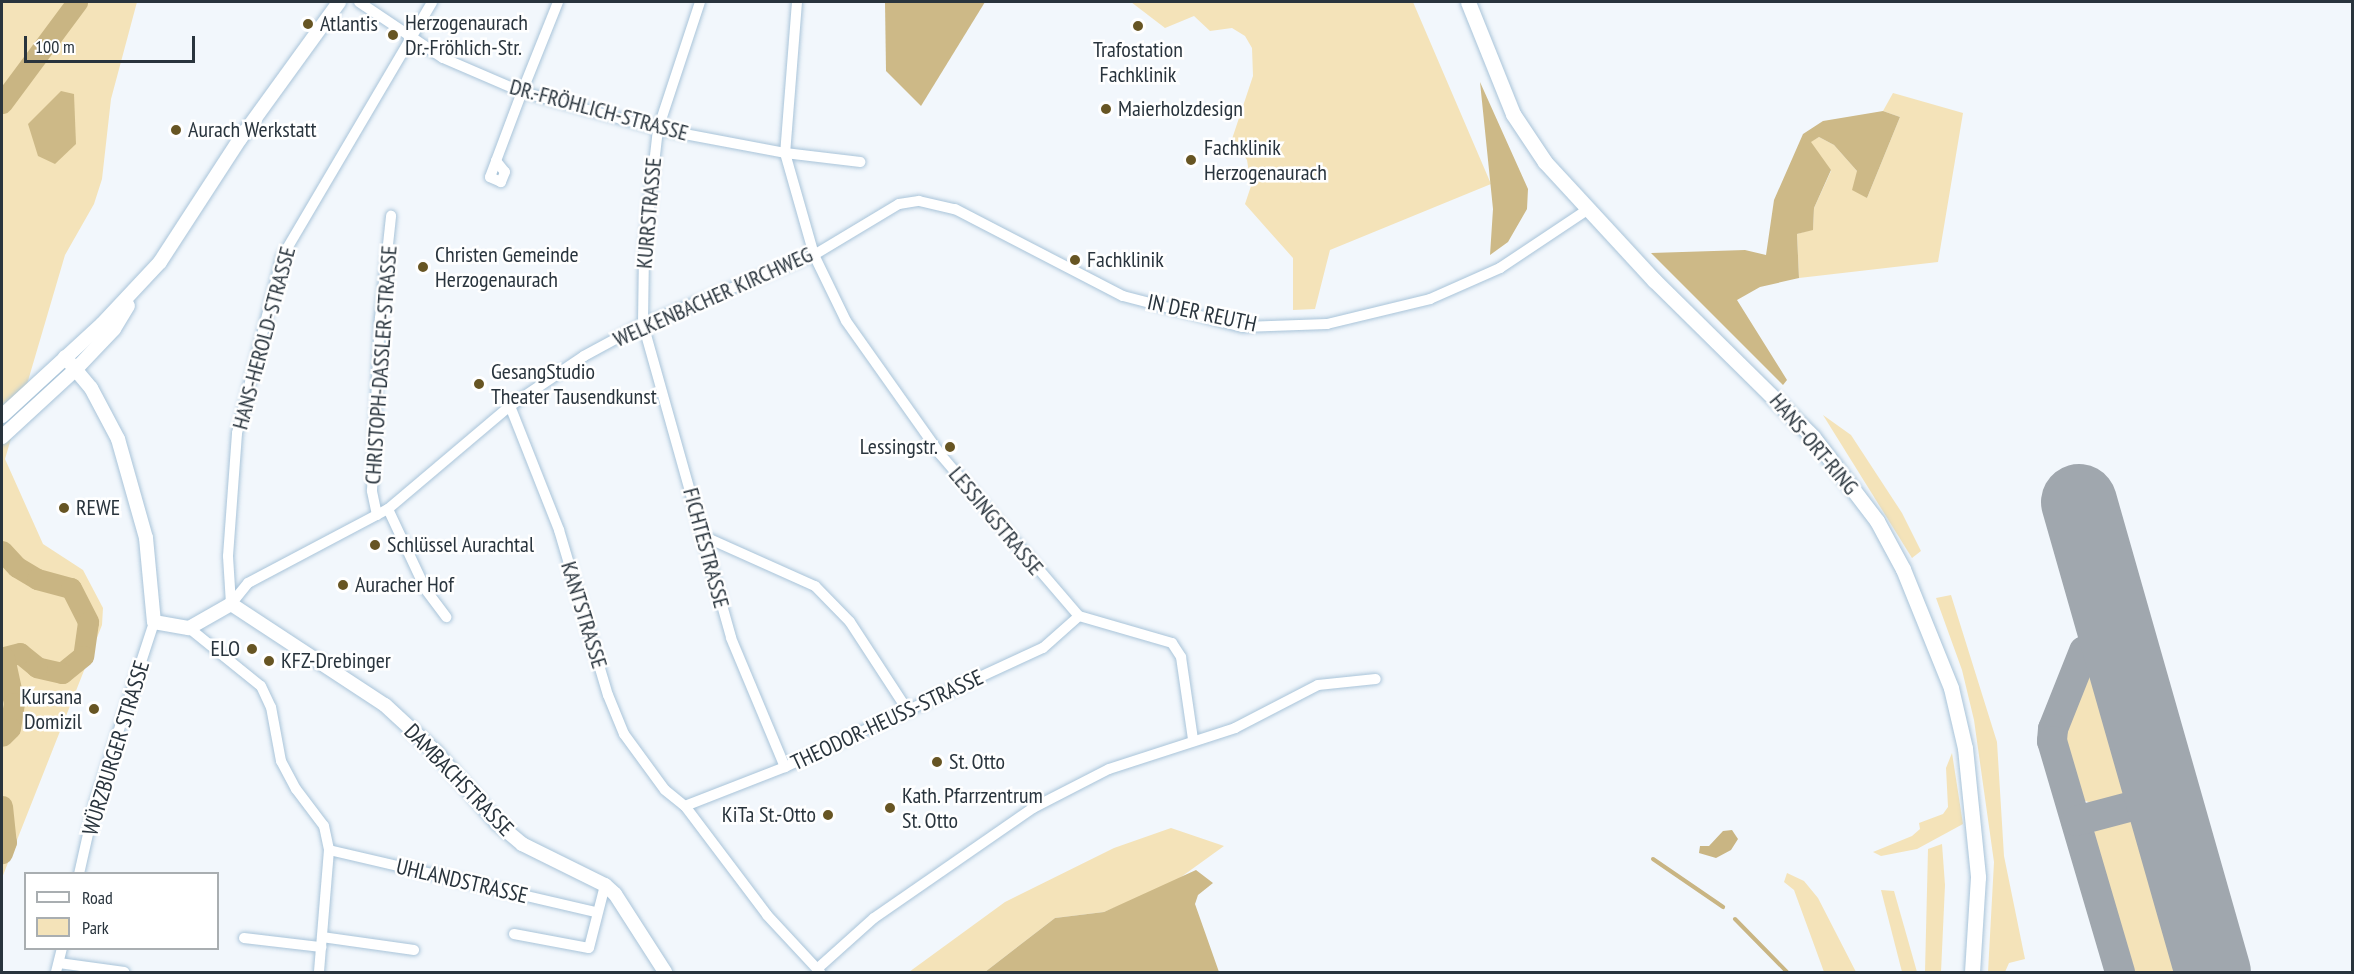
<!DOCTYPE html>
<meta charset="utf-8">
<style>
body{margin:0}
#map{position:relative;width:2354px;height:974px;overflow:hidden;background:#f2f7fc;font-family:"PT Sans Narrow",sans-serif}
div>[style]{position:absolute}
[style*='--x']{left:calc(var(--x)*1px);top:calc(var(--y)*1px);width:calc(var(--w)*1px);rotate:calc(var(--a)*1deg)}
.green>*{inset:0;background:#f4e3b9}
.forest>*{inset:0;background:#cdb987}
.water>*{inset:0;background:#c9b583}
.stream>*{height:4px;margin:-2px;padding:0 2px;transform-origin:2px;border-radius:2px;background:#c9b583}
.river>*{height:21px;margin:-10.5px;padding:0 10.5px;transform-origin:10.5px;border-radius:10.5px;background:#c9b583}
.taxiway>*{height:30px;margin:-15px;padding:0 15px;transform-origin:15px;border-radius:15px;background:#a0a7ae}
.runway>*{height:76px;margin:-38px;padding:0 38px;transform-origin:38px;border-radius:38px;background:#a0a7ae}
.roads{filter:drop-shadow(0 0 2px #a9c4d9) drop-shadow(0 0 2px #a9c4d9)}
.minor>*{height:10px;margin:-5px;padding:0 5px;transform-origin:5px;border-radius:5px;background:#fff}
.tertiary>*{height:14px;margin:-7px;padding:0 7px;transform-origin:7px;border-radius:7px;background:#fff}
.secondary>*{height:15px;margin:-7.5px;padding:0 7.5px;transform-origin:7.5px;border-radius:7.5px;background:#fff}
.dots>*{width:16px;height:16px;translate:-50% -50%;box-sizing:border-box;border:3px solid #fff;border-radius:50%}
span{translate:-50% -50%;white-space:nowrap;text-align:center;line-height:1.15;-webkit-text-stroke:5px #fff;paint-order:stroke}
.poi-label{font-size:22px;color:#29343d}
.left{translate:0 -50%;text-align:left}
.right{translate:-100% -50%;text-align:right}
.street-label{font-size:22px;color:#29343d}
.frame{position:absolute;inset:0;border:3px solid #29343d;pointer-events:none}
.legend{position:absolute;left:24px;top:872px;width:195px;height:78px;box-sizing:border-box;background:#fff;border:2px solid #a9aeb1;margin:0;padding:8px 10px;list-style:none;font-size:18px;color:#29343d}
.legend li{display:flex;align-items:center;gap:12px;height:30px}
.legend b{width:30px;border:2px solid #a9aeb1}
.scale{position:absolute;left:24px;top:36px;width:171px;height:27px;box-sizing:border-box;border:3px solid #29343d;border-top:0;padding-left:8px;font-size:18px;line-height:21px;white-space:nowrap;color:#29343d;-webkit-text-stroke:4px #fff;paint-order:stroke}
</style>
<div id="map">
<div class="green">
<div style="clip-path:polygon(2px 2px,137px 2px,111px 99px,102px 179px,94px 204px,65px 255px,5px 459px,43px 544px,83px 570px,103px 608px,102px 625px,2px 878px)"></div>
<div style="clip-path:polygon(1131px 2px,1413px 2px,1491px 184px,1330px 250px,1315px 309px,1293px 310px,1293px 258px,1245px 204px,1251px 186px,1247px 160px,1232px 139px,1253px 76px,1252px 48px,1245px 36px,1232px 28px,1210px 31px,1194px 16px,1165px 28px)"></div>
<div style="clip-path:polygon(1893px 93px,1963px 113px,1938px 262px,1799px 278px,1797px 234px,1813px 229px,1814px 208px,1831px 171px,1810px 142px,1819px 137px,1834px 145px,1857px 171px,1867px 198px,1900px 117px,1883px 111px)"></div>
<div style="clip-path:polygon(1823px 415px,1851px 435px,1902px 513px,1921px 551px,1912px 558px)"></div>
<div style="clip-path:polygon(1951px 595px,1997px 742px,2004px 856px,2025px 959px,2009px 963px,2005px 972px,1988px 972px,1994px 862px,1974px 720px,1962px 670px,1936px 598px)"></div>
<div style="clip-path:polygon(2093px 667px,2112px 685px,2134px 766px,2134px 780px,2128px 792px,2119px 800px,2097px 805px,2077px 798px,2058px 735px,2083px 671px)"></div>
<div style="clip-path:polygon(1952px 753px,1963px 824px,1917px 849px,1881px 856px,1873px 852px,1912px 836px,1920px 829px,1919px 823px,1943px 814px,1948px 807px,1946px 768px)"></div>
<div style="clip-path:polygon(2118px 815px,2140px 819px,2154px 835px,2194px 972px,2125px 972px,2088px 843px,2099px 824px)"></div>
<div style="clip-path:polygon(1171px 828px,1224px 846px,1170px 885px,1104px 912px,1055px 918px,985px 972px,909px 972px,1005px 902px,1114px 848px)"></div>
<div style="clip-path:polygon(1942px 844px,1945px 885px,1941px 972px,1925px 972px,1928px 849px)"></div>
<div style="clip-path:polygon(1787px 873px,1804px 881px,1818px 898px,1856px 972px,1824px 972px,1794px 890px,1784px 882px)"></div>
<div style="clip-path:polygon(1881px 890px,1894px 891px,1917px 972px,1902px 972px)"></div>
</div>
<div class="forest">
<div style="clip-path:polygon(885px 2px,985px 2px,921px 106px,886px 71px)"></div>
<div style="clip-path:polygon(1480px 82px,1528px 189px,1527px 209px,1508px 242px,1490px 255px,1493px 209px)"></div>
<div style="clip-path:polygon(61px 91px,74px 94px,76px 144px,55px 164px,38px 156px,28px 124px)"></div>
<div style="clip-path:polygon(1883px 111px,1900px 117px,1867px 198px,1852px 190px,1857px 171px,1834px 145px,1819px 137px,1811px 142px,1831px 170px,1814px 208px,1813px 230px,1797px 234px,1799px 278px,1760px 287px,1737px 300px,1787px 380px,1783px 385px,1651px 253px,1745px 250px,1766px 255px,1774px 200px,1803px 134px,1823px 121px)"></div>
<div style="clip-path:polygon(1196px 870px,1213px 883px,1198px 895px,1195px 904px,1219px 972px,985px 972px,1055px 918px,1104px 912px)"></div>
</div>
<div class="water">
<div style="clip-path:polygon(1732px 830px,1738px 839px,1731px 850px,1716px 858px,1699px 853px,1700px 846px,1709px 846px,1723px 831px)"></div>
</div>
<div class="stream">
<div style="--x:1653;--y:859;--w:85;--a:34.4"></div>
<div style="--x:1735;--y:919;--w:74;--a:45.5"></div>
</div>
<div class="river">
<div style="--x:2;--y:103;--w:126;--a:-53.4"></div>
<div style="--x:2;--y:551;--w:22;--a:47"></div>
<div style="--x:17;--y:567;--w:23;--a:31"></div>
<div style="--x:37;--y:579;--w:35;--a:15"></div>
<div style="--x:71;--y:588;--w:38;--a:63"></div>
<div style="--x:88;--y:622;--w:34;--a:98"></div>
<div style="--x:83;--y:656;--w:27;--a:141"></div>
<div style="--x:62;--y:673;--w:26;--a:-167"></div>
<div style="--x:37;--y:667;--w:22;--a:-141"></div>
<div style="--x:20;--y:653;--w:16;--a:166"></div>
<div style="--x:4;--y:657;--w:47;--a:77.7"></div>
<div style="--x:14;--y:703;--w:25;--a:99"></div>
<div style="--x:10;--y:728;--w:11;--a:135"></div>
<div style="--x:2;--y:806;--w:36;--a:84"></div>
<div style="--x:6;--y:842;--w:12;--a:110"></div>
</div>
<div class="taxiway">
<div style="--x:2117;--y:638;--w:35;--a:158"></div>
<div style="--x:2084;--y:651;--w:84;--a:111.7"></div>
<div style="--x:2053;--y:729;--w:12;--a:95"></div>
<div style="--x:2052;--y:741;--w:241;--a:73.6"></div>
<div style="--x:2076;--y:821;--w:90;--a:-14.8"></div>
</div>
<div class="runway">
<div style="--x:2079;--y:502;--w:489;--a:74.1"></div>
</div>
<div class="roads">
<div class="minor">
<div style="--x:359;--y:2;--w:101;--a:33.7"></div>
<div style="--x:443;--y:58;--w:86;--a:23.3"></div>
<div style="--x:522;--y:92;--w:141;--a:15.2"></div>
<div style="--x:658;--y:129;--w:129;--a:10.7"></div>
<div style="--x:785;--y:153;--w:76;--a:6.8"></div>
<div style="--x:700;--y:2;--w:134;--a:108.3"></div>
<div style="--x:658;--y:129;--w:124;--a:96.5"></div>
<div style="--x:644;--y:252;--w:72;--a:90.8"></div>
<div style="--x:643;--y:324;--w:326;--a:74.3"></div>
<div style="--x:731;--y:638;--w:140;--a:67.3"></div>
<div style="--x:797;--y:2;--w:151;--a:94.5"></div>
<div style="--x:785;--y:153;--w:106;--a:74.1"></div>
<div style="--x:814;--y:255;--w:73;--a:64.1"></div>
<div style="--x:846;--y:321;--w:163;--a:54.7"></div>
<div style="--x:940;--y:454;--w:213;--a:49.4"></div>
<div style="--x:1079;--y:616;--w:97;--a:16.2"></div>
<div style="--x:1172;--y:643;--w:17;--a:57"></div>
<div style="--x:1181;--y:657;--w:83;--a:81.7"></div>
<div style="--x:496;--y:161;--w:14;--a:51"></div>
<div style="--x:505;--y:172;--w:11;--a:112"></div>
<div style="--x:501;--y:182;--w:12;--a:-156"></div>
<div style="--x:490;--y:177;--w:17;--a:-69"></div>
<div style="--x:496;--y:161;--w:74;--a:-69.4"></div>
<div style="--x:522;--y:92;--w:97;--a:-68.2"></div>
<div style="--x:510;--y:406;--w:133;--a:68.4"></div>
<div style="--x:559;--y:530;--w:172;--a:73.5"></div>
<div style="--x:608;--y:695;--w:42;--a:67.7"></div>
<div style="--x:624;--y:734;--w:69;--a:53.8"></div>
<div style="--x:665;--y:790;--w:26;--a:39"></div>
<div style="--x:685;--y:806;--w:136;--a:53"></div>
<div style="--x:767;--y:915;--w:78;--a:47.1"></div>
<div style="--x:388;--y:509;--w:89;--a:64.9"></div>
<div style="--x:426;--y:590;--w:34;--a:53"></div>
<div style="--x:377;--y:515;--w:25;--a:-102"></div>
<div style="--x:372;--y:491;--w:173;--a:-87.4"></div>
<div style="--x:380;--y:318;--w:103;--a:-83.8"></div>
<div style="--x:703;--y:536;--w:123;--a:24.1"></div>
<div style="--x:815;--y:586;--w:50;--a:45.8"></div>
<div style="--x:850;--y:622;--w:106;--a:56.9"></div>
<div style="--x:231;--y:604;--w:27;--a:-51"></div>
<div style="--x:248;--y:583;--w:158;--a:-27.9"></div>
<div style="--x:388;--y:509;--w:160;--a:-40.2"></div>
<div style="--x:510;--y:406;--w:89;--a:-34"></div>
<div style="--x:584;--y:356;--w:67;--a:-28.5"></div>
<div style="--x:643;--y:324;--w:184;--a:-22"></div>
<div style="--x:814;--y:255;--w:99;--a:-31"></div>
<div style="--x:899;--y:204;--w:20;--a:-9"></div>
<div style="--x:919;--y:201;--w:37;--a:13"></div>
<div style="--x:955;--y:209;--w:189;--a:27.4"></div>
<div style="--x:1123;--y:296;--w:124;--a:14.5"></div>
<div style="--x:1243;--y:327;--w:84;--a:-2"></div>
<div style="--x:1327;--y:324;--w:106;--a:-13.6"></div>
<div style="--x:1430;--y:299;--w:77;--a:-23.9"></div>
<div style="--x:1500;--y:268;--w:105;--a:-33.7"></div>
<div style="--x:231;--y:604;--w:48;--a:-93.6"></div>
<div style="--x:228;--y:556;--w:123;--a:-85.8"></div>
<div style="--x:237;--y:433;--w:182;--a:-75.7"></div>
<div style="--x:282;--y:257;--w:296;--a:-59.5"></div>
<div style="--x:189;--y:628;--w:92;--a:38.9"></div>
<div style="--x:261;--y:686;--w:23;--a:65"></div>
<div style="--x:271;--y:707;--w:55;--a:79.5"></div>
<div style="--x:281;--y:761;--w:32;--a:62"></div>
<div style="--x:296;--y:789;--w:46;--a:52.9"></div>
<div style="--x:324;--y:826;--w:25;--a:78"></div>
<div style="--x:329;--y:850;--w:122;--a:94.7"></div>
<div style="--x:685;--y:806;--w:107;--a:-21.3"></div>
<div style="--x:785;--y:767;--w:284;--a:-24.8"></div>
<div style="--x:1043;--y:648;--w:48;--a:-41.6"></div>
<div style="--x:329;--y:850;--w:274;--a:13.1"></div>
<div style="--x:79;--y:874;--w:73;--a:-77.3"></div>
<div style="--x:95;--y:803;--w:190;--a:-71.9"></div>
<div style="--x:514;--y:934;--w:76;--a:10.6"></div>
<div style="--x:589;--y:948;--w:65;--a:-75.7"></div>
<div style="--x:322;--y:937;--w:93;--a:8"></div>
<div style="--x:244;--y:938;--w:78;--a:6.7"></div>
<div style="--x:59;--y:963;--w:66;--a:7.9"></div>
<div style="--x:817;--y:969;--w:76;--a:-41.8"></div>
<div style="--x:874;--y:918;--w:193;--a:-34.7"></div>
<div style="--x:1033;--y:808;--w:85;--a:-27.2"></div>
<div style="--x:1109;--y:769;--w:133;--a:-18"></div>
<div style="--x:1235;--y:728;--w:93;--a:-27.4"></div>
<div style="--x:1318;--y:685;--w:58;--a:-5.9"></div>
<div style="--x:56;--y:972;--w:25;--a:-76"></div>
</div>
<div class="tertiary">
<div style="--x:65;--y:357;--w:40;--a:50"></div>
<div style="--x:91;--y:388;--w:58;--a:62.1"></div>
<div style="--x:118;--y:439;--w:103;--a:74.2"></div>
<div style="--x:146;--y:538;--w:84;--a:84.6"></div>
<div style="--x:154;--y:622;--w:36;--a:10"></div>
<div style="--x:189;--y:628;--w:48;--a:-29.7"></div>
<div style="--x:231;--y:604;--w:184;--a:33.3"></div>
<div style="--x:385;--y:705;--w:69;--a:42.7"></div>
<div style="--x:436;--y:752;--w:94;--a:49.3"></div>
<div style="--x:497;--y:823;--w:33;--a:40"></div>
<div style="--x:522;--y:844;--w:93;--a:26.3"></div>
<div style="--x:605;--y:885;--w:13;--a:42"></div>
<div style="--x:615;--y:894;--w:93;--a:57.3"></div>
<div style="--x:2;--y:416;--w:136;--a:-42.6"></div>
<div style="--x:102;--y:324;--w:85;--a:-46.9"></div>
<div style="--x:160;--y:262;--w:147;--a:-57"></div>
<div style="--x:240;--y:139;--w:169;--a:-54.1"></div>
<div style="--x:2;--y:437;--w:100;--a:-42.6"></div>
<div style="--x:76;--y:369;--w:55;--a:-46.5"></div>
<div style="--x:114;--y:329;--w:27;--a:-59"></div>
</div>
<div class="secondary">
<div style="--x:1468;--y:2;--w:121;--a:68.1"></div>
<div style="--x:1513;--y:114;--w:58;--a:56.3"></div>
<div style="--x:1545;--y:162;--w:161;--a:47.3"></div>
<div style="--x:1654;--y:280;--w:223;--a:44.6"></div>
<div style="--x:1813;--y:437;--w:106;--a:52.7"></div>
<div style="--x:1877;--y:521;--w:55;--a:61.6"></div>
<div style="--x:1903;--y:569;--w:128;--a:68"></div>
<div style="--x:1951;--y:688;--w:62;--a:76.9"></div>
<div style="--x:1965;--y:748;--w:130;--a:84.2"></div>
<div style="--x:1978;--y:877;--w:95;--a:93.6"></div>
</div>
</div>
<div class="dots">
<div style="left:308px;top:24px;background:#675523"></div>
<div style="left:1138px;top:26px;background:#675523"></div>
<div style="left:393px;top:35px;background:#675523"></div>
<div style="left:1106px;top:109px;background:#675523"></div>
<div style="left:176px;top:130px;background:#675523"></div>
<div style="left:1191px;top:160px;background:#675523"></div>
<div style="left:1075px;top:260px;background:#675523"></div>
<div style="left:423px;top:267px;background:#675523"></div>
<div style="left:479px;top:384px;background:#675523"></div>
<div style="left:950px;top:447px;background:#675523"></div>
<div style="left:64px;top:508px;background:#675523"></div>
<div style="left:375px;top:545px;background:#675523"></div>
<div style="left:343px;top:585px;background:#675523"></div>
<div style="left:252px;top:649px;background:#675523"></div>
<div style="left:269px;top:661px;background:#675523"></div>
<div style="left:94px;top:709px;background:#675523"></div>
<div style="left:937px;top:762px;background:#675523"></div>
<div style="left:890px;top:808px;background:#675523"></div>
<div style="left:828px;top:815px;background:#675523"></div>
</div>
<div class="poi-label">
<span class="left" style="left:405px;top:35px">Herzogenaurach<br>Dr.-Fröhlich-Str.</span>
<span class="left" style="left:320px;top:24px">Atlantis</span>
<span style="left:1138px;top:62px">Trafostation<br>Fachklinik</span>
<span class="left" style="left:1118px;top:109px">Maierholzdesign</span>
<span class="left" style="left:188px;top:130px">Aurach Werkstatt</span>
<span class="left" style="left:1204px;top:160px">Fachklinik<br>Herzogenaurach</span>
<span class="left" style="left:435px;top:267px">Christen Gemeinde<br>Herzogenaurach</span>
<span class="left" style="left:1087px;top:260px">Fachklinik</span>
<span class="left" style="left:491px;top:384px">GesangStudio<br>Theater Tausendkunst</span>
<span class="right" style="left:938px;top:447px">Lessingstr.</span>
<span class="left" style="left:76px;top:508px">REWE</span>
<span class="left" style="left:387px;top:545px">Schlüssel Aurachtal</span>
<span class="left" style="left:355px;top:585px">Auracher Hof</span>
<span class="right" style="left:240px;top:649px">ELO</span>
<span class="left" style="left:281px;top:661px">KFZ-Drebinger</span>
<span class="right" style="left:82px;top:709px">Kursana<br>Domizil</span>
<span class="left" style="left:949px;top:762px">St. Otto</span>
<span class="left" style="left:902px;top:808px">Kath. Pfarrzentrum<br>St. Otto</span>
<span class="right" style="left:816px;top:815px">KiTa St.-Otto</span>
</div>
<div class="street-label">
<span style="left:599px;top:110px;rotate:15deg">DR.-FRÖHLICH-STRASSE</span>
<span style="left:649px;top:213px;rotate:-85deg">KURRSTRASSE</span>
<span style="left:713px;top:297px;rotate:-24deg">WELKENBACHER KIRCHWEG</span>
<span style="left:1202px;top:313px;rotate:12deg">IN DER REUTH</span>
<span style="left:264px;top:338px;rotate:-75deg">HANS-HEROLD-STRASSE</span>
<span style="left:381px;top:365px;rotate:-86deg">CHRISTOPH-DASSLER-STRASSE</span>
<span style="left:1814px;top:444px;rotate:50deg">HANS-ORT-RING</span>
<span style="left:996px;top:521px;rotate:50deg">LESSINGSTRASSE</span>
<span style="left:706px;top:548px;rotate:75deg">FICHTESTRASSE</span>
<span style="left:584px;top:615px;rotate:73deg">KANTSTRASSE</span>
<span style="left:887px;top:720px;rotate:-25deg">THEODOR-HEUSS-STRASSE</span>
<span style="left:116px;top:748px;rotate:-73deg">WÜRZBURGER STRASSE</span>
<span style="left:459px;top:780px;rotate:46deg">DAMBACHSTRASSE</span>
<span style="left:462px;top:881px;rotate:13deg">UHLANDSTRASSE</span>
</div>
<div class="frame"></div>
<ul class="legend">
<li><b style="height:8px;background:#fff"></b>Road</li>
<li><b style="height:16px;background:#f4e3b9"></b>Park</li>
</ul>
<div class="scale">100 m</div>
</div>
